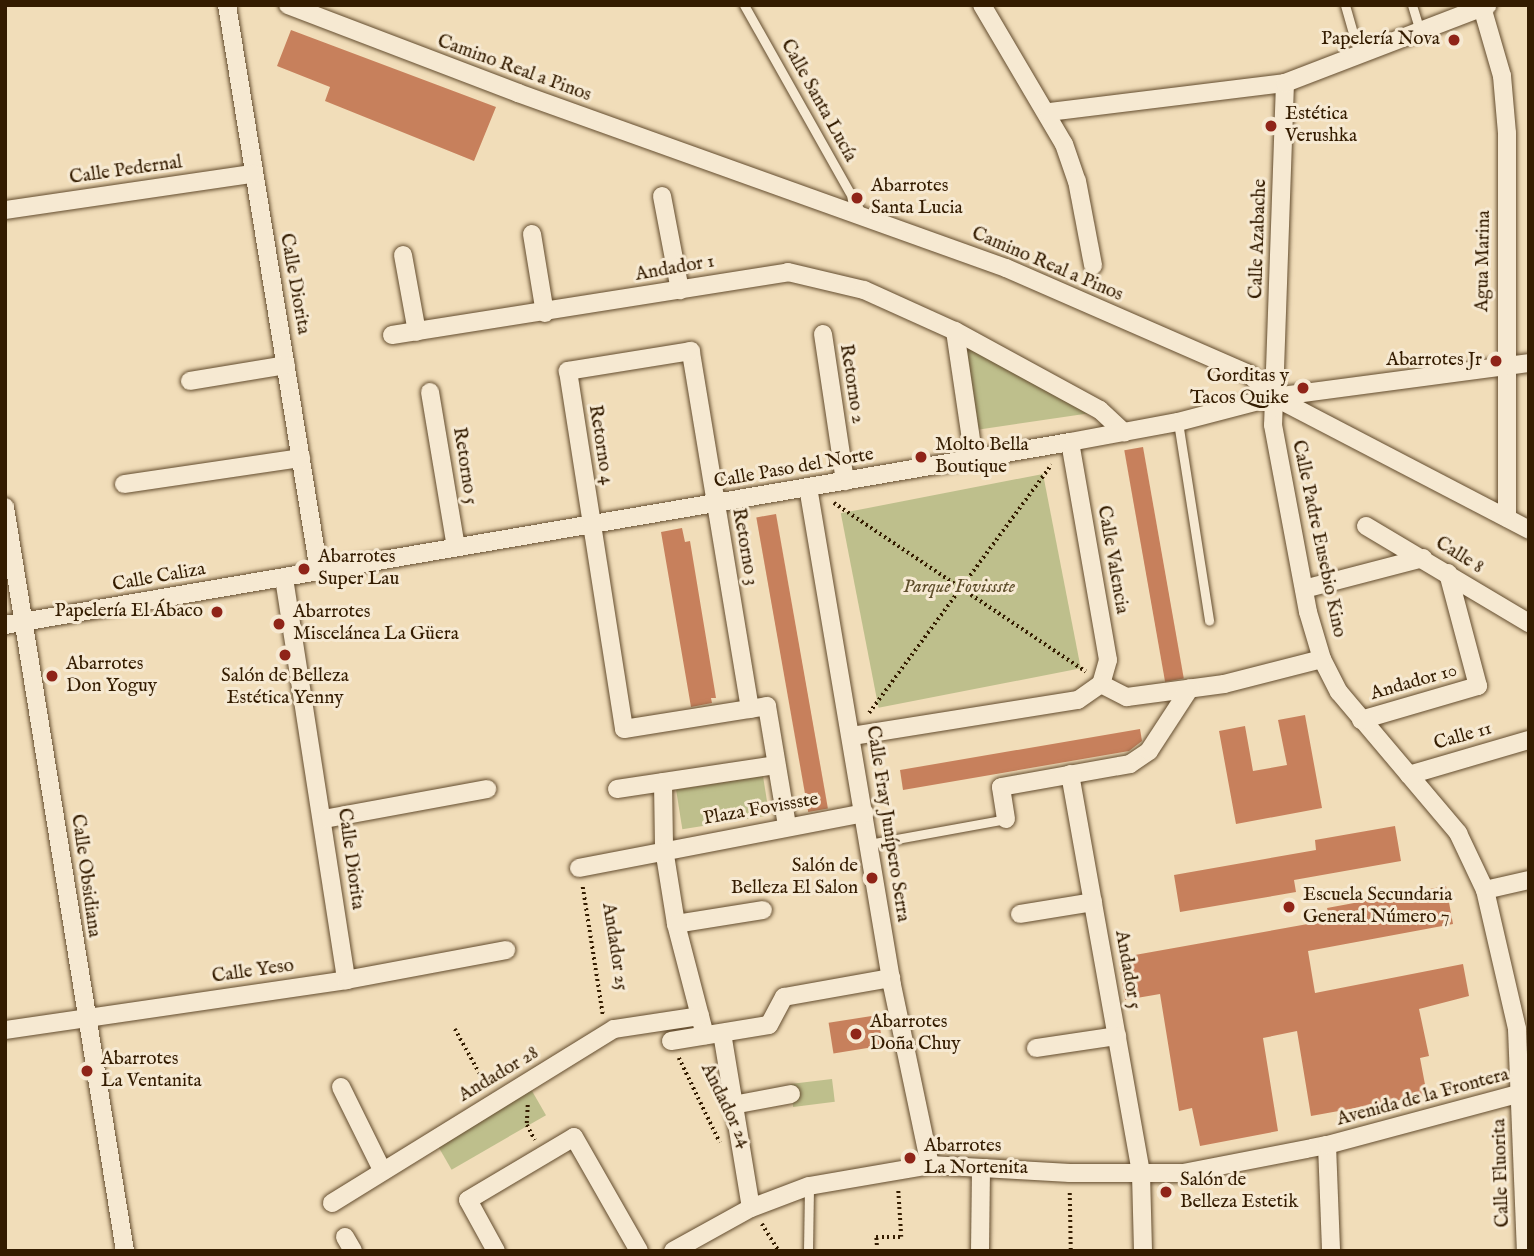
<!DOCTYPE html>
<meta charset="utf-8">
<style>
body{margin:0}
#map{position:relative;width:1534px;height:1256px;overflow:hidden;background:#f1ddb9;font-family:"IM FELL English",serif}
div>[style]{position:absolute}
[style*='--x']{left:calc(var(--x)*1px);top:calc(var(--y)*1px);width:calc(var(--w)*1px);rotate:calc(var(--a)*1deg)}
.green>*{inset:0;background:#bebf8c;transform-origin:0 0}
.building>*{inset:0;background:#c7805c;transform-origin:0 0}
.path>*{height:3.5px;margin-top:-1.75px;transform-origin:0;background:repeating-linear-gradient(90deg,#341c00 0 2px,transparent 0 5.5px)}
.roads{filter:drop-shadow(0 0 2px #634c2e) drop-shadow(0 0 2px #634c2e)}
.lane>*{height:9px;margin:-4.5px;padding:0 4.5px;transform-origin:4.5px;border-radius:4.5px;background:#f6e9d2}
.street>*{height:18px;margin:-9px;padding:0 9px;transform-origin:9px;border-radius:9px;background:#f6e9d2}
.dots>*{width:19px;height:19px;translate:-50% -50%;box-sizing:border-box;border:4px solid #f6e9d2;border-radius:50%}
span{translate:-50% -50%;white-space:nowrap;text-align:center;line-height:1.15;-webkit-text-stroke:6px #f6e9d2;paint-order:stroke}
.poi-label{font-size:19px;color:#341c00}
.right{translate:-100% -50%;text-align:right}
.left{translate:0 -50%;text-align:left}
.street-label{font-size:19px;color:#341c00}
.park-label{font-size:19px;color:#5d4d2a;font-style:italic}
.frame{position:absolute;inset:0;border:7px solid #341c00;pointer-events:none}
</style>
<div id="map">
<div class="green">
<div style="clip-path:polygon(964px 343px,1091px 413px,976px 430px)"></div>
<div style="left:1043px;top:474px;width:198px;height:206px;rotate:79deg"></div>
<div style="left:763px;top:776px;width:40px;height:88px;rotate:81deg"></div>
<div style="left:832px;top:1079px;width:23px;height:42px;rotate:83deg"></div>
<div style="left:528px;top:1084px;width:36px;height:109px;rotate:60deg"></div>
</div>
<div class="building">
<div style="clip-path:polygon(291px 30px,496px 107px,474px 161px,325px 101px,330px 87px,277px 66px)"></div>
<div style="left:1143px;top:447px;width:235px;height:19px;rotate:80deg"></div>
<div style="left:776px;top:514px;width:299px;height:20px;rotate:80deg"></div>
<div style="clip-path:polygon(682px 528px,685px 542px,690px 541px,716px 698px,711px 698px,712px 703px,691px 707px,661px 532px)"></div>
<div style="clip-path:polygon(1305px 715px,1322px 808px,1236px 824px,1219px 731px,1245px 726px,1253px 771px,1287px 765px,1278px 720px)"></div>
<div style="clip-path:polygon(1140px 729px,1142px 741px,1129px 751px,903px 790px,900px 770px)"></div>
<div style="clip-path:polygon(1395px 826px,1401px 861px,1294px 880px,1296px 892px,1180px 912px,1174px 875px,1316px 850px,1315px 840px)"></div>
<div style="clip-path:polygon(1446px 886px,1453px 924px,1308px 951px,1315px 993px,1463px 964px,1469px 996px,1419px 1009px,1429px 1056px,1420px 1058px,1427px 1095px,1311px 1116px,1297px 1031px,1263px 1038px,1278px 1131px,1200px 1146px,1192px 1108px,1179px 1111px,1160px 994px,1125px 1000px,1118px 958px,1330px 920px,1327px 908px)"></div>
<div style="left:878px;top:1015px;width:31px;height:50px;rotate:81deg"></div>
</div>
<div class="path">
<div style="--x:834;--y:503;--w:303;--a:33.8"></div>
<div style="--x:869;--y:713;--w:308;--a:-53.7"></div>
<div style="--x:583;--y:887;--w:129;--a:81.1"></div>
<div style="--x:455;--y:1029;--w:64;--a:61"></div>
<div style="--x:679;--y:1058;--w:94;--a:64.2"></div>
<div style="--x:528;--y:1105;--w:20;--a:93"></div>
<div style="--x:527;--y:1125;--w:17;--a:62"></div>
<div style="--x:1070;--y:1193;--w:58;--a:89"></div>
<div style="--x:762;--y:1224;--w:32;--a:58"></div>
<div style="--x:877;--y:1251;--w:14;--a:-94"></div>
<div style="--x:876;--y:1237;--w:25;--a:0"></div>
<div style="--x:901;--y:1237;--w:46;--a:-93.7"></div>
</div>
<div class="roads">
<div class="lane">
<div style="--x:744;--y:5;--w:240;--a:60.6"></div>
<div style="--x:1345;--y:5;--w:51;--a:74.1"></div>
<div style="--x:1412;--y:5;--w:27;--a:73"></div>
<div style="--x:1178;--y:422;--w:201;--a:81.1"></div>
<div style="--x:869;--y:844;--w:139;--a:-10.3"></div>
<div style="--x:808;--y:1251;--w:65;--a:-89.1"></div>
</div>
<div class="street">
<div style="--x:227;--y:5;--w:573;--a:80.77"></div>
<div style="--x:288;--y:5;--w:246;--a:20.9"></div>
<div style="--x:518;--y:93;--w:518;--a:19.73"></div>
<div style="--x:1006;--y:268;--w:265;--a:23.6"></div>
<div style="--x:1249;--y:374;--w:34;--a:43"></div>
<div style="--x:1274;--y:397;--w:288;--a:27.5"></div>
<div style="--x:982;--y:5;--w:161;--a:59.5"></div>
<div style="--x:1064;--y:144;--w:39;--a:71"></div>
<div style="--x:1077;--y:181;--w:86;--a:79.2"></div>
<div style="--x:1482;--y:7;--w:72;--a:73.8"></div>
<div style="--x:1502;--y:76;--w:57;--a:85"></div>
<div style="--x:1507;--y:133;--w:385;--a:90"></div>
<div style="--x:1285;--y:83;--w:342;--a:92"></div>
<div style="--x:1273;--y:425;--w:190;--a:79.4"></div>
<div style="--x:1308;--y:612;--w:49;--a:73.4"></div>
<div style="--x:1322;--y:659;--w:37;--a:63"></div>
<div style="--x:1339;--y:692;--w:185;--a:49.8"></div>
<div style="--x:1458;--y:833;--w:63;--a:64.7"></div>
<div style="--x:1485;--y:890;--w:143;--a:77"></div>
<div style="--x:1517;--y:1029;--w:222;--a:87.7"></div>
<div style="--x:1049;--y:112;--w:238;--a:-7"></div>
<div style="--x:1285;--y:83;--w:217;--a:-21"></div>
<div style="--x:662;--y:196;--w:96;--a:79.2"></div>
<div style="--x:5;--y:210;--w:251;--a:-8.3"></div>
<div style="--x:532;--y:234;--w:80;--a:80.7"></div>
<div style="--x:403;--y:255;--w:78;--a:79.7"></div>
<div style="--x:955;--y:331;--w:129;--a:81.6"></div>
<div style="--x:823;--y:334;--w:149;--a:81.5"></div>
<div style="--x:392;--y:335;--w:401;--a:-9"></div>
<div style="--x:788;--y:272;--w:78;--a:13.3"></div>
<div style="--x:864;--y:290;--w:100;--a:24.3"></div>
<div style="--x:955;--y:331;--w:165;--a:28.6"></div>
<div style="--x:1100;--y:410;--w:33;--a:43"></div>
<div style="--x:190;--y:381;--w:97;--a:-9.5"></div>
<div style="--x:430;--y:392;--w:157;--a:80.5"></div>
<div style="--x:1070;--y:442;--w:221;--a:80.1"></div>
<div style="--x:1108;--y:660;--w:25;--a:106"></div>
<div style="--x:124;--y:484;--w:179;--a:-8.4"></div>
<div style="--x:808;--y:487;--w:505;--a:80.43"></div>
<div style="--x:892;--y:985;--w:184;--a:78.1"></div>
<div style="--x:5;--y:507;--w:754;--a:80.84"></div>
<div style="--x:1366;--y:526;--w:190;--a:30.8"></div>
<div style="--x:284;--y:578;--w:407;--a:81.2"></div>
<div style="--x:1304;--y:589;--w:123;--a:-14.6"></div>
<div style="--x:5;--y:625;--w:1081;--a:-9.75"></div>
<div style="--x:1070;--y:442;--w:110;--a:-10.5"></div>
<div style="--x:1178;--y:422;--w:99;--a:-14.6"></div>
<div style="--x:1274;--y:397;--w:257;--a:-7.6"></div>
<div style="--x:1101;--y:684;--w:29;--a:27"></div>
<div style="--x:1127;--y:697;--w:98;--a:-7.6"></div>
<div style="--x:1224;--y:684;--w:101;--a:-14.3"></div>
<div style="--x:750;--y:709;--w:363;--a:-99.4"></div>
<div style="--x:691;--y:351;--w:125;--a:170.8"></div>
<div style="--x:568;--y:371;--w:362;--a:81.1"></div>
<div style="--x:624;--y:729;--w:145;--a:-9.1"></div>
<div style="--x:767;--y:706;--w:122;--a:80.5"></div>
<div style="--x:1361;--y:720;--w:122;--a:-16.2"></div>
<div style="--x:1478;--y:686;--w:117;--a:-104.9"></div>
<div style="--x:852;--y:736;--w:229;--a:-9.1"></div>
<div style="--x:1078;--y:700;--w:28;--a:-35"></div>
<div style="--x:1070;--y:774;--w:406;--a:79.9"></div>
<div style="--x:1141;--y:1174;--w:77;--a:88.5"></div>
<div style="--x:1409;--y:775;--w:125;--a:-16.3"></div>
<div style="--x:663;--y:782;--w:67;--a:89.1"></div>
<div style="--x:664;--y:849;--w:76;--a:80.9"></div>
<div style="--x:676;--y:924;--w:115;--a:75.4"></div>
<div style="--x:617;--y:789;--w:160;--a:-8.6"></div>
<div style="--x:324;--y:819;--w:166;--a:-10.4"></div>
<div style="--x:1006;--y:819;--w:32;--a:-99"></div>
<div style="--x:1001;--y:787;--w:131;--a:-10.1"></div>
<div style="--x:1130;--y:764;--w:23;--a:-34"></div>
<div style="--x:1149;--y:751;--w:75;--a:-56.9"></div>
<div style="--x:579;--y:868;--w:291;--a:-10.9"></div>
<div style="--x:1485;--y:890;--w:45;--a:-12.8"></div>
<div style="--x:1020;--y:914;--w:74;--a:-9.3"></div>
<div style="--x:676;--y:924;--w:88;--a:-9.1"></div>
<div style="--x:5;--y:1030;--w:345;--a:-8.3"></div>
<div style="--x:346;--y:980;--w:163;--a:-10.6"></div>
<div style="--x:722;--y:1033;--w:177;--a:80.6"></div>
<div style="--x:671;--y:1041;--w:99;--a:-9.3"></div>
<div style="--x:769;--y:1025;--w:32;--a:-62"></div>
<div style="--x:784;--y:997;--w:109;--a:-10.1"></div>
<div style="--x:1036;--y:1048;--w:82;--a:-8.4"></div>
<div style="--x:341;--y:1087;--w:93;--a:63.7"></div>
<div style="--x:733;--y:1105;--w:59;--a:-10.7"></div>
<div style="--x:1327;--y:1145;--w:106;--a:87.8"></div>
<div style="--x:332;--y:1203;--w:331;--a:-31.7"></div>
<div style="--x:614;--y:1029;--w:87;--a:-8.6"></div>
<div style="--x:345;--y:1237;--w:16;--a:60"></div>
<div style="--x:496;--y:1251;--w:58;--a:-118.8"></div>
<div style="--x:468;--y:1200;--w:123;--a:-30.7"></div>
<div style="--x:574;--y:1137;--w:131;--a:60.3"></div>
<div style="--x:673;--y:1251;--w:89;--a:-28.9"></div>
<div style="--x:751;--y:1208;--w:62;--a:-20.8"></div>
<div style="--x:809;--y:1186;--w:123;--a:-9.8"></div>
<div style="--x:930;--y:1165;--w:140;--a:3.3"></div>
<div style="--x:1070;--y:1173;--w:113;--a:0"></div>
<div style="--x:1183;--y:1173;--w:147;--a:-11"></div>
<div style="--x:1327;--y:1145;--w:209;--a:-15"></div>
<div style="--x:980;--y:1251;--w:82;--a:-89.3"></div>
</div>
</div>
<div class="dots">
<div style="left:1454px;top:40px;background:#8f2418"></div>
<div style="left:1271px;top:126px;background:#8f2418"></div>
<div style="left:857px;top:198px;background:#8f2418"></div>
<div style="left:1496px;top:361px;background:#8f2418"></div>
<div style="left:1303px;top:388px;background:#8f2418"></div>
<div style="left:921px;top:457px;background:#8f2418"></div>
<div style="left:304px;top:569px;background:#8f2418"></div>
<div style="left:217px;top:612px;background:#8f2418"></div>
<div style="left:279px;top:624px;background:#8f2418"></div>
<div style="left:285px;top:655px;background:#8f2418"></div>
<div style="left:52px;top:676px;background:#8f2418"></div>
<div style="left:872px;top:878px;background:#8f2418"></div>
<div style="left:1289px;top:907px;background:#8f2418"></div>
<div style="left:856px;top:1034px;background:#8f2418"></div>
<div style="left:87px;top:1071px;background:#8f2418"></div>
<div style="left:910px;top:1158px;background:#8f2418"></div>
<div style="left:1166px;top:1192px;background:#8f2418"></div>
</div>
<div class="poi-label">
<span class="right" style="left:1440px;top:40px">Papelería Nova</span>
<span class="left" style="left:1285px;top:126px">Estética<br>Verushka</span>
<span class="left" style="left:871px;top:198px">Abarrotes<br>Santa Lucia</span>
<span class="right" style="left:1482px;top:361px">Abarrotes Jr</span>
<span class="right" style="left:1289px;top:388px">Gorditas y<br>Tacos Quike</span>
<span class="left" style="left:935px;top:457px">Molto Bella<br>Boutique</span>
<span class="left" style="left:318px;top:569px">Abarrotes<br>Super Lau</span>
<span class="right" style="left:203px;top:612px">Papelería El Ábaco</span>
<span class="left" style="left:293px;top:624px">Abarrotes<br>Miscelánea La Güera</span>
<span class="left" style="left:66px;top:676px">Abarrotes<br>Don Yoguy</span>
<span style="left:285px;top:688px">Salón de Belleza<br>Estética Yenny</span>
<span class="right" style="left:858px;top:878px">Salón de<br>Belleza El Salon</span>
<span class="left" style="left:1303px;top:907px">Escuela Secundaria<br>General Número 7</span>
<span class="left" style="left:870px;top:1034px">Abarrotes<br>Doña Chuy</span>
<span class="left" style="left:101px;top:1071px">Abarrotes<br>La Ventanita</span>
<span class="left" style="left:924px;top:1158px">Abarrotes<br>La Nortenita</span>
<span class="left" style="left:1180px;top:1192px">Salón de<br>Belleza Estetik</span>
</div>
<div class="street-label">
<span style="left:514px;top:69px;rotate:20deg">Camino Real a Pinos</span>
<span style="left:818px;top:101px;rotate:61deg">Calle Santa Lucía</span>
<span style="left:126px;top:171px;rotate:-8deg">Calle Pedernal</span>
<span style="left:1259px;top:239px;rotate:-88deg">Calle Azabache</span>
<span style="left:1484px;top:261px;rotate:-89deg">Agua Marina</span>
<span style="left:1047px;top:265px;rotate:23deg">Camino Real a Pinos</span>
<span style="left:675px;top:269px;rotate:-10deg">Andador 1</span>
<span style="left:294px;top:284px;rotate:80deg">Calle Diorita</span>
<span style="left:851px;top:384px;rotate:81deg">Retorno 2</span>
<span style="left:600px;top:445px;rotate:81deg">Retorno 4</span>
<span style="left:464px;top:466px;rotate:81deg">Retorno 5</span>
<span style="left:794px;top:469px;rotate:-10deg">Calle Paso del Norte</span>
<span style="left:1318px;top:539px;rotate:78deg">Calle Padre Eusebio Kino</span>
<span style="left:744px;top:547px;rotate:80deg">Retorno 3</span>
<span style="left:1459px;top:556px;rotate:32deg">Calle 8</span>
<span style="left:1112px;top:560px;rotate:80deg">Calle Valencia</span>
<span style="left:159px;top:578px;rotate:-10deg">Calle Caliza</span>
<span style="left:1414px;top:683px;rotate:-16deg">Andador 10</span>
<span style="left:1463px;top:737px;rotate:-16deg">Calle 11</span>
<span style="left:761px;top:810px;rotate:-10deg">Plaza Fovissste</span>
<span style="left:887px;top:824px;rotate:81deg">Calle Fray Junípero Serra</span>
<span style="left:350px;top:859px;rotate:82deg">Calle Diorita</span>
<span style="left:85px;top:876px;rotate:82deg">Calle Obsidiana</span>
<span style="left:614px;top:947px;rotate:81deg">Andador 25</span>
<span style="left:1127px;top:970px;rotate:80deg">Andador 5</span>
<span style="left:253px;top:972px;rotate:-8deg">Calle Yeso</span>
<span style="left:499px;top:1075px;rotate:-31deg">Andador 28</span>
<span style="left:1423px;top:1098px;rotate:-15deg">Avenida de la Frontera</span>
<span style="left:725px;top:1106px;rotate:64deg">Andador 24</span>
<span style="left:1502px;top:1173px;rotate:-92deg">Calle Fluorita</span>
</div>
<div class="park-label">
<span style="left:959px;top:588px">Parque Fovissste</span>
</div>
<div class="frame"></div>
</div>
